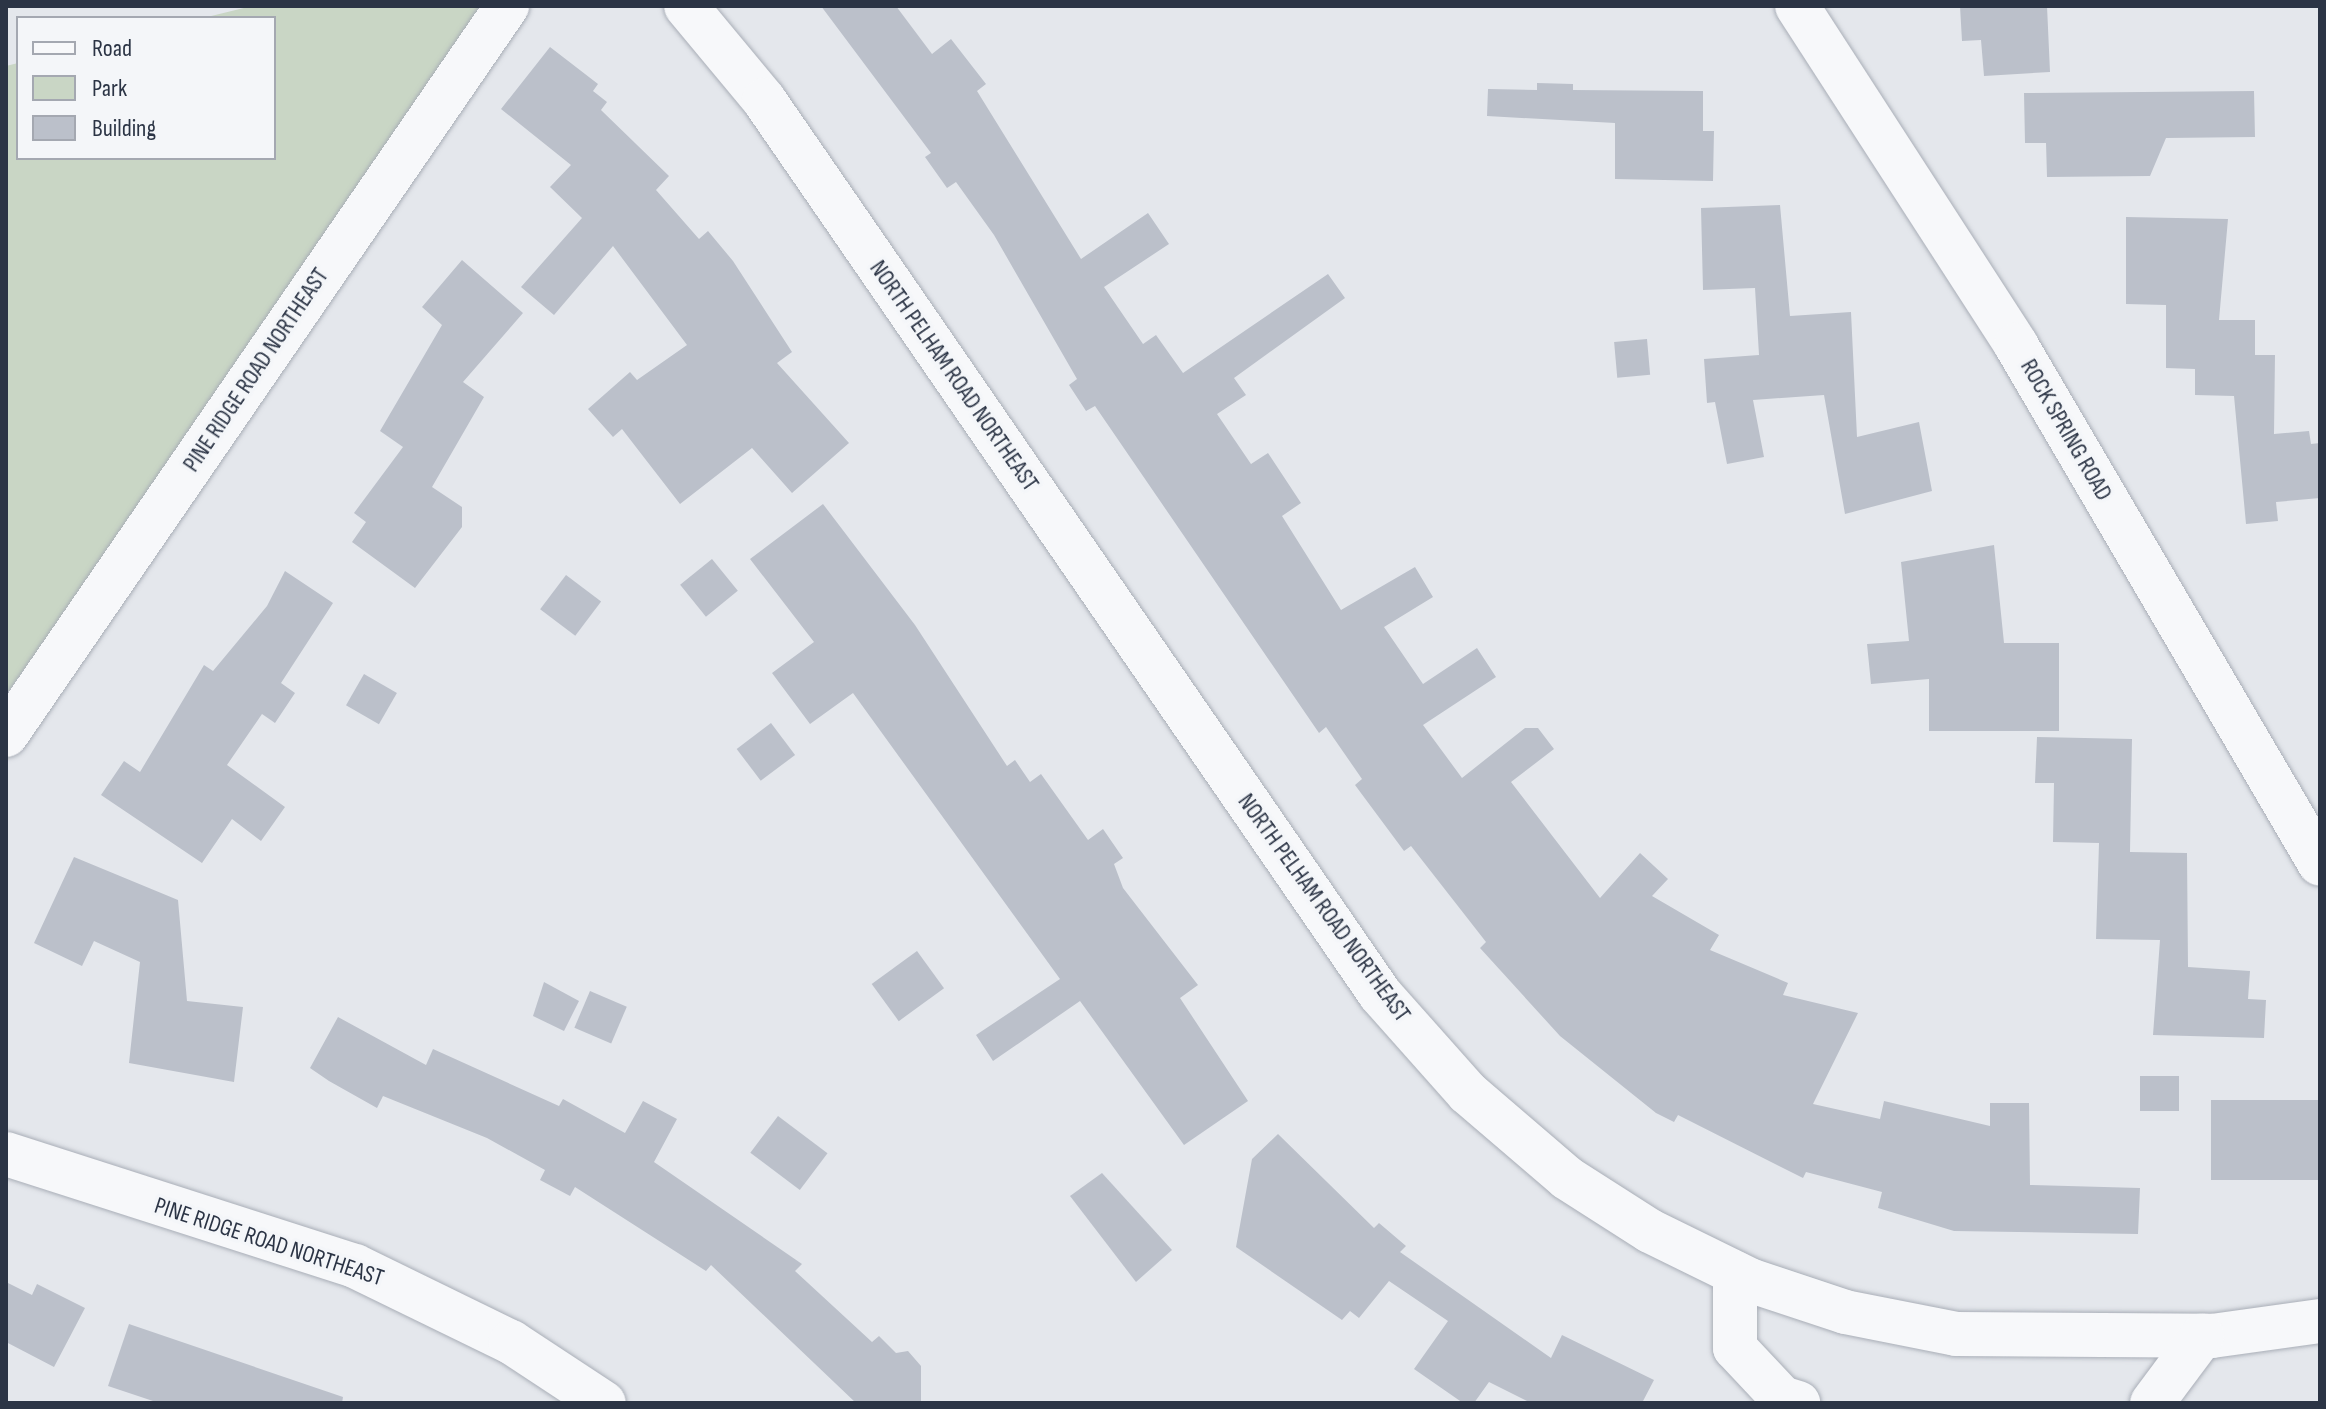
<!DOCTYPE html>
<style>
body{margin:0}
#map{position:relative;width:2326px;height:1409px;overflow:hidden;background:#e4e7ec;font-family:"Sofia Sans Condensed",sans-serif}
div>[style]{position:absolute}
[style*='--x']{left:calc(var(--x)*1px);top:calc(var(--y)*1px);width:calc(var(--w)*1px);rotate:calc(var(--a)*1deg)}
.green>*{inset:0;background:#c9d6c5}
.building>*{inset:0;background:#bbc0ca;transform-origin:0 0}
.roads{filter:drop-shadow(0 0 2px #a9aeb7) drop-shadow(0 0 2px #a9aeb7)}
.minor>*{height:44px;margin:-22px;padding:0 22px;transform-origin:22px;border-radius:22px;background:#f7f8fa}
span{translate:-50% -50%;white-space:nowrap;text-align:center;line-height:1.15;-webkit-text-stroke:7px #f4f6f9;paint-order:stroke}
.street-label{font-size:24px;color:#2b3445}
.frame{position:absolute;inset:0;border:8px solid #2b3445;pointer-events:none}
.legend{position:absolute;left:16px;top:16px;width:260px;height:144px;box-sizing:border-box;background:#f4f6f9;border:2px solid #a4a8b1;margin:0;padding:10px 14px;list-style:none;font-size:24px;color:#2b3445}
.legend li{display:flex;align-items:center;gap:16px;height:40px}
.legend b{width:40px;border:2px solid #a4a8b1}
</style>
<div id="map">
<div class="green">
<div style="clip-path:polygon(252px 6px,496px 6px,6px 695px,6px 66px,18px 63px,18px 158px,274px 158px,274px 18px,203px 18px)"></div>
</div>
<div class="building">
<div style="clip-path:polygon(821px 6px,896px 6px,932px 54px,951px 39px,986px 84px,977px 91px,1081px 259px,1148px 213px,1169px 244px,1104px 287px,1143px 344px,1156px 335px,1183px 373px,1328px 274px,1345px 298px,1234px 378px,1246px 395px,1217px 414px,1251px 464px,1268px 453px,1301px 503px,1282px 516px,1341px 610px,1415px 567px,1433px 597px,1384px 627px,1423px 684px,1477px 648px,1496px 677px,1423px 725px,1462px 778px,1525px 728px,1538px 728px,1554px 749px,1511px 782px,1600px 898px,1640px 853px,1668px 879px,1652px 896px,1719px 935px,1710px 950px,1788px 983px,1783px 995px,1858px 1013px,1813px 1104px,1880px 1119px,1884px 1101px,1990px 1126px,1990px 1103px,2029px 1103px,2030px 1185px,2140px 1188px,2138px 1234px,1954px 1231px,1878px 1208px,1882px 1192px,1806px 1172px,1803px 1178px,1678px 1115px,1674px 1122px,1656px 1113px,1560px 1036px,1480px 948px,1486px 942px,1411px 846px,1404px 851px,1355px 785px,1362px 779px,1326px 727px,1319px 733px,1095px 406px,1086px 411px,1069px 385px,1077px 379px,994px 235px,956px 182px,947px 188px,925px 157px,931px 153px)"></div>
<div style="clip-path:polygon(1960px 6px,2047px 6px,2050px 72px,1984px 76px,1981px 40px,1962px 41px)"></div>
<div style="clip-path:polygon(550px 47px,598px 84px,593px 91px,607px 102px,601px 110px,669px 176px,656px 190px,699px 239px,708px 231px,733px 261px,792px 352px,777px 363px,849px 443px,792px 493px,752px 448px,680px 504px,622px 429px,613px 437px,588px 409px,630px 372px,637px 380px,687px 345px,613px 246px,554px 315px,521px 287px,582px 218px,550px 187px,571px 165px,501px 109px)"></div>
<div style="clip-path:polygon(1537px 83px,1573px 84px,1573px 90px,1703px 91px,1703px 131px,1714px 131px,1713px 181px,1615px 179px,1615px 123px,1487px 116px,1488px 89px,1537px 90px)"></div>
<div style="clip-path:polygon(2254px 91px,2255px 137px,2166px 138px,2150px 176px,2047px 177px,2046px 143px,2025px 143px,2024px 93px)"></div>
<div style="clip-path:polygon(1780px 205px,1790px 316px,1851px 312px,1857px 437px,1919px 422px,1932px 491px,1845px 514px,1824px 395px,1753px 400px,1764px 457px,1727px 464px,1715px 402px,1707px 403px,1704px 359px,1759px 355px,1755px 288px,1703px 290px,1701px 208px)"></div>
<div style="clip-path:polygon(2126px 217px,2228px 219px,2219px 320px,2255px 320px,2255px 355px,2275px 355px,2274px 434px,2309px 431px,2311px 444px,2320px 443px,2320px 498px,2276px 502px,2278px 521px,2246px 524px,2234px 396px,2195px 395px,2195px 369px,2166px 368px,2166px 305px,2126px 304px)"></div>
<div style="clip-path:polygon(462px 260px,523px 313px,463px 382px,484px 397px,432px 487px,462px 507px,462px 527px,415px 588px,352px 542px,366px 522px,354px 513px,403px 447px,380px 431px,442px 325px,422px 307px)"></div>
<div style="left:1647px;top:339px;width:36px;height:33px;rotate:85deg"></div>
<div style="clip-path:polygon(823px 504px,915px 625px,1007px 766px,1015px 760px,1030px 782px,1041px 774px,1088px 840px,1103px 829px,1123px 858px,1114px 864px,1123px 888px,1198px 985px,1180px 998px,1248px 1101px,1184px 1145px,1080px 1001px,993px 1061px,976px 1035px,1060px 979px,853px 693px,810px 724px,772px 673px,814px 642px,750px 559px)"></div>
<div style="clip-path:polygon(1994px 545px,2004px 643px,2059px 643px,2059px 731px,1929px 731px,1929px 679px,1871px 684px,1867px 644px,1909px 641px,1901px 562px)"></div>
<div style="left:712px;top:559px;width:41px;height:41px;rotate:51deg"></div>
<div style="clip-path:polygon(285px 571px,333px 603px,281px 683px,295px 693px,275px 723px,262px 714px,227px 765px,285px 807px,261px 841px,232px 819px,202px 863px,101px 795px,124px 761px,140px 772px,204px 665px,213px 671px,267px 606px)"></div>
<div style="left:566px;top:575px;width:44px;height:43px;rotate:37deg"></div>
<div style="left:364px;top:674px;width:38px;height:36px;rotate:30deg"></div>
<div style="left:771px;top:723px;width:40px;height:43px;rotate:53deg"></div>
<div style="clip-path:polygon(2037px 737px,2132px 739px,2130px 852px,2187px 853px,2188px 967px,2250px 971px,2248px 999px,2266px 1000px,2264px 1038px,2153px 1035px,2160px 940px,2096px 939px,2099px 843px,2053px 842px,2054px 783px,2035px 783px)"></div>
<div style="clip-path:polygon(74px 857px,178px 900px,187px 1001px,243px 1007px,234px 1082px,129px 1063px,140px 962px,94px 941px,82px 966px,34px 943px)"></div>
<div style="left:917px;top:951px;width:46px;height:56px;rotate:54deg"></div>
<div style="clip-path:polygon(544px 982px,579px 1001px,564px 1031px,533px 1016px)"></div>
<div style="left:590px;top:991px;width:40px;height:40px;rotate:23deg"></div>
<div style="clip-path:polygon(338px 1017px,426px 1065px,433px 1049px,559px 1106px,563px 1099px,625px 1133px,643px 1101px,677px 1119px,654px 1162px,802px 1264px,795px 1271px,872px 1342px,879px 1336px,896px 1353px,908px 1351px,921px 1366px,921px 1403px,856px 1403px,711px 1265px,706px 1271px,575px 1187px,570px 1196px,540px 1180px,545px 1170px,487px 1138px,383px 1096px,377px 1108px,329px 1081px,310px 1068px)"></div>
<div style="left:2140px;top:1076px;width:39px;height:35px"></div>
<div style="left:2320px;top:1100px;width:80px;height:109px;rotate:90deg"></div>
<div style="left:778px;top:1116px;width:62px;height:46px;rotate:37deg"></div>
<div style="clip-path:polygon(1278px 1134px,1374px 1228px,1379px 1223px,1406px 1246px,1400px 1252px,1551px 1358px,1562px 1335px,1654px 1380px,1642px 1403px,1531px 1403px,1489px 1382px,1474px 1403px,1463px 1403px,1414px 1369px,1448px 1321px,1389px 1281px,1359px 1318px,1350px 1311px,1342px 1320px,1236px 1247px,1252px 1159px)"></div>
<div style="clip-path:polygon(1102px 1173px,1172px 1250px,1136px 1282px,1070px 1196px)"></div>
<div style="clip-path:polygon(6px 1282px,32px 1295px,37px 1284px,85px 1308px,54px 1367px,6px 1342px)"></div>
<div style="clip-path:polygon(129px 1324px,343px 1397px,342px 1403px,159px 1403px,108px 1386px)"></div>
</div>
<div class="roads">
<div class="minor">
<div style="--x:686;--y:6;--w:122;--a:50.3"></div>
<div style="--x:764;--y:100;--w:1086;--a:55.43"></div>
<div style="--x:1380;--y:994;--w:132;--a:48.4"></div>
<div style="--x:1468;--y:1093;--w:130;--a:40.6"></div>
<div style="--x:1567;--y:1178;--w:98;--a:32.6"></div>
<div style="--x:1650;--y:1231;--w:114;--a:26.1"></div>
<div style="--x:1752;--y:1281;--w:98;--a:18.4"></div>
<div style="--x:1845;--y:1312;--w:113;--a:11.2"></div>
<div style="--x:1956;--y:1334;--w:256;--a:0.4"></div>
<div style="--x:2212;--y:1336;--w:109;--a:-7.9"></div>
<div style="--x:1797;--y:6;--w:404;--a:57.1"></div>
<div style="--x:2016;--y:345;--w:601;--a:59.64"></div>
<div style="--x:6;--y:735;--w:885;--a:-55.5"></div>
<div style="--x:6;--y:1154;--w:367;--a:17.8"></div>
<div style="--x:355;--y:1266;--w:174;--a:26"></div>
<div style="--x:511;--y:1342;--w:111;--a:33.3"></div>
<div style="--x:1735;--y:1273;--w:75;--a:90"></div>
<div style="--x:1735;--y:1348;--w:69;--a:46.8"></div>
<div style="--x:1782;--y:1398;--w:17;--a:17"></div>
<div style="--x:2152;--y:1403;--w:84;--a:-53.3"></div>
</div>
</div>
<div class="street-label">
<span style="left:256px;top:370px;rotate:-56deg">PINE RIDGE ROAD NORTHEAST</span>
<span style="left:954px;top:376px;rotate:55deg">NORTH PELHAM ROAD NORTHEAST</span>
<span style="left:2066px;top:430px;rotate:60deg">ROCK SPRING ROAD</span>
<span style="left:1324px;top:908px;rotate:54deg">NORTH PELHAM ROAD NORTHEAST</span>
<span style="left:269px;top:1242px;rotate:18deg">PINE RIDGE ROAD NORTHEAST</span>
</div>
<div class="frame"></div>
<ul class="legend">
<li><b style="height:10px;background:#f7f8fa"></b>Road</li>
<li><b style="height:22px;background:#c9d6c5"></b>Park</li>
<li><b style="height:22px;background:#bbc0ca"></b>Building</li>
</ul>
</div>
